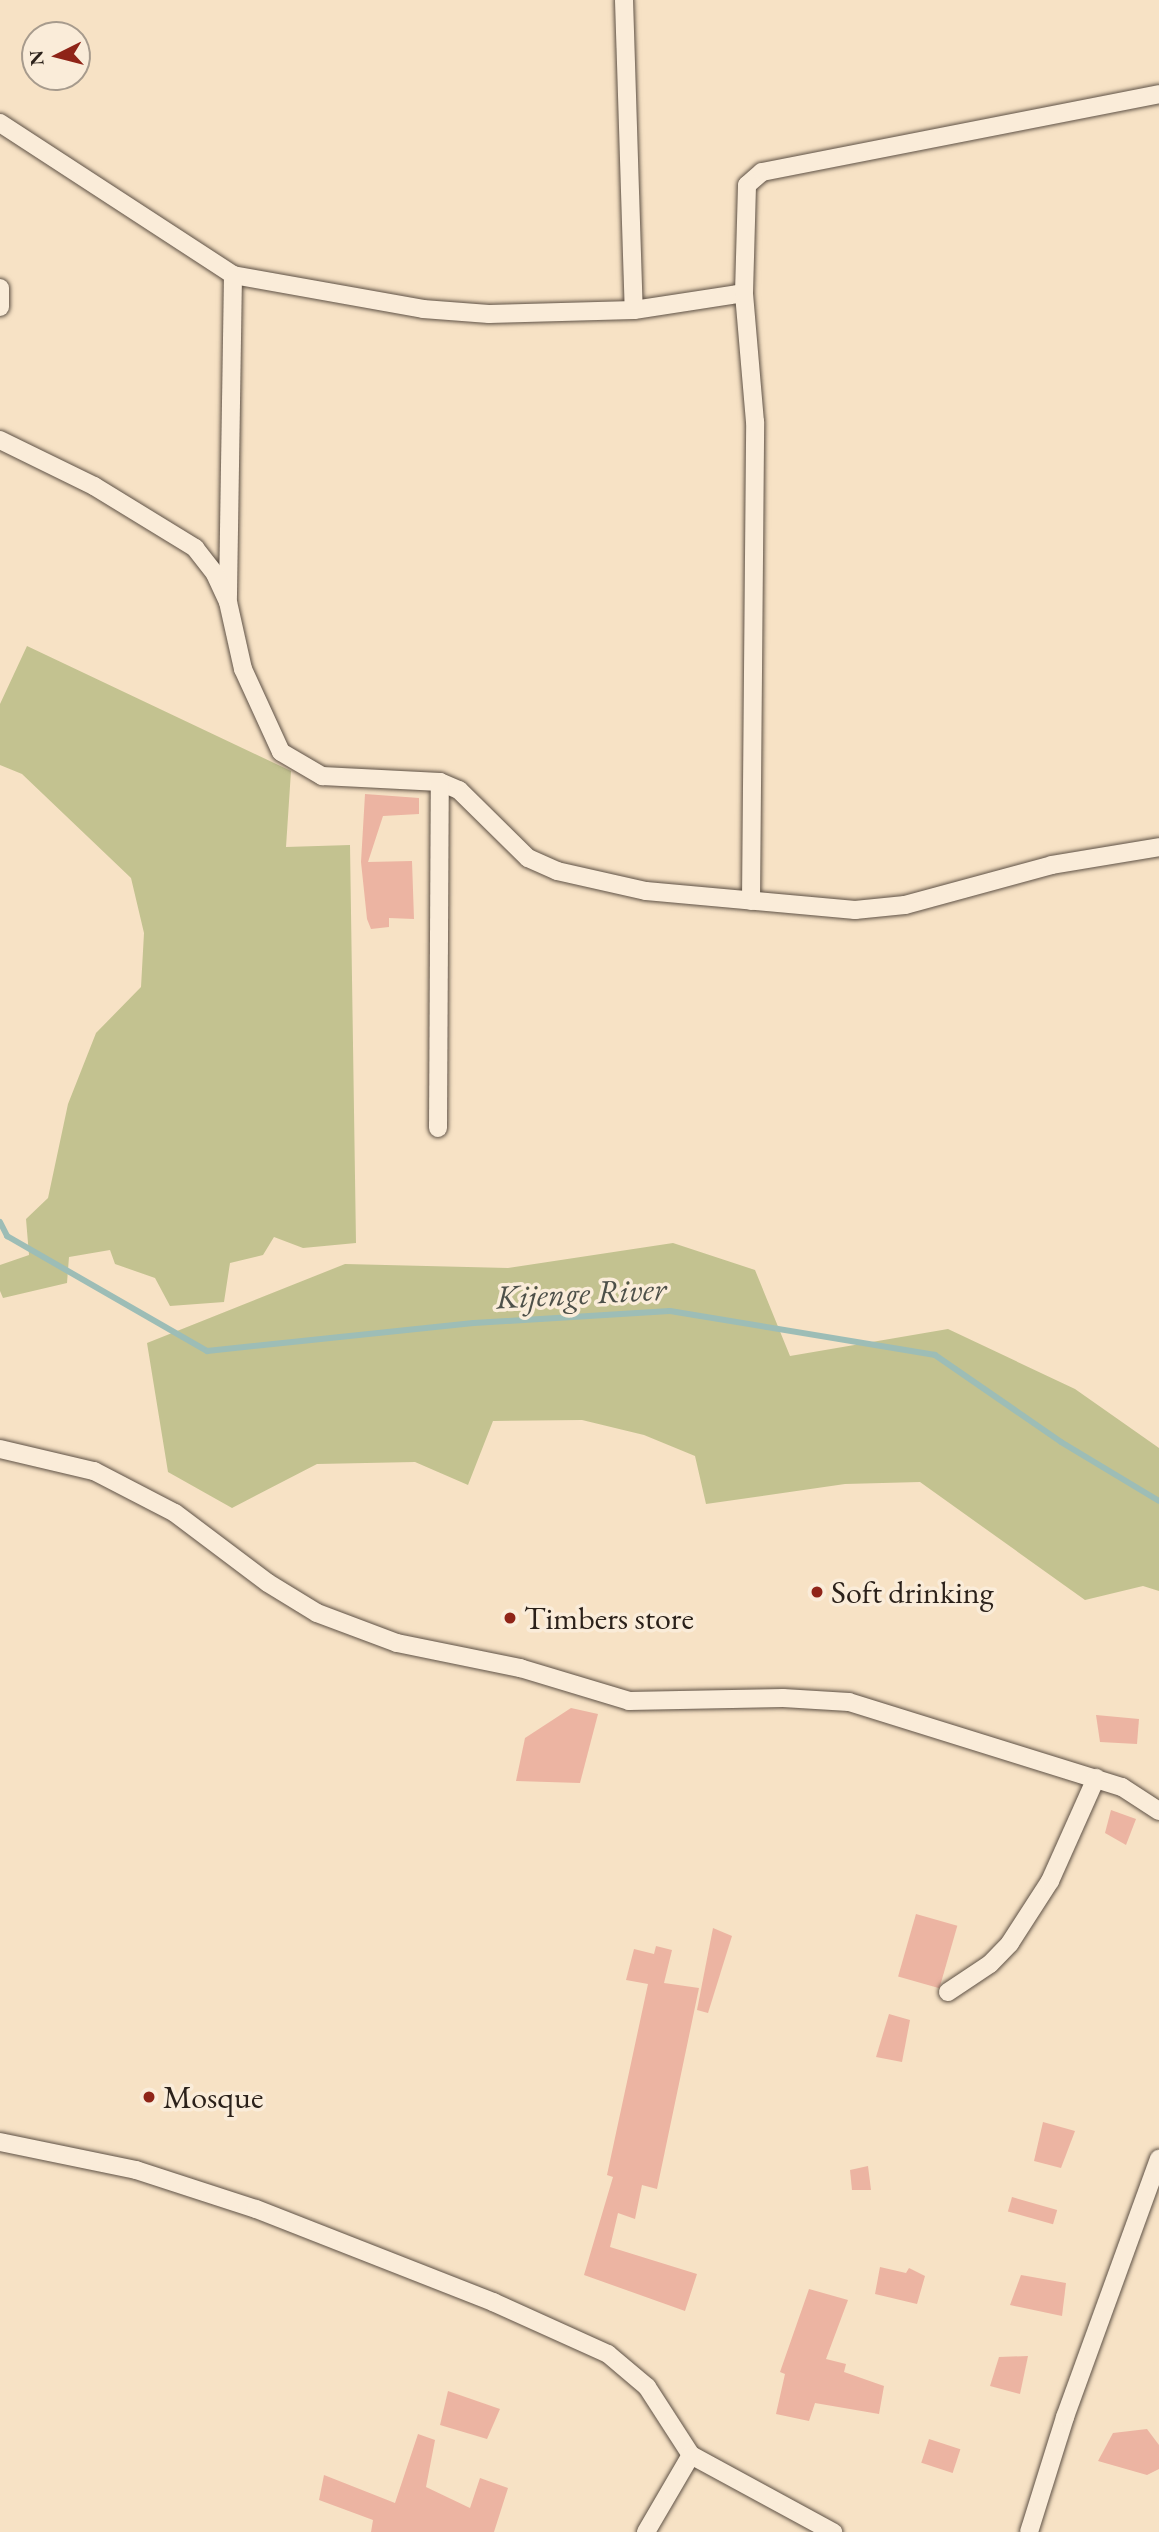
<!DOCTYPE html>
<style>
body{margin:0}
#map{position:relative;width:1159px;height:2532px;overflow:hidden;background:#f7e2c5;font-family:"EB Garamond",serif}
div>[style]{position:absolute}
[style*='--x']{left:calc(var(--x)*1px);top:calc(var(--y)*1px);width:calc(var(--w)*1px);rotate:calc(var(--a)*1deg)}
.green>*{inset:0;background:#c3c290}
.stream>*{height:6px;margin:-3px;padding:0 3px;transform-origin:3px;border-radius:3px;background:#9dbdb6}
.building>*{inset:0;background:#ecb4a2;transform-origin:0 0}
.roads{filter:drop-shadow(0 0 2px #5e5145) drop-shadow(0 0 2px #5e5145)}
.minor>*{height:18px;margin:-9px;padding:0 9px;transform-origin:9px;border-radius:9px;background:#faecd9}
.dots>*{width:19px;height:19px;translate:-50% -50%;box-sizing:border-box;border:4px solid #faecd9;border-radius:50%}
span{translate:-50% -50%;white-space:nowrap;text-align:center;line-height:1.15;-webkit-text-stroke:7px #faecd9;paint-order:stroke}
.poi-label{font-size:32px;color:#2b211a}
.left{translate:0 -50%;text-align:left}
.water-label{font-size:33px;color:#4d5049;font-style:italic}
.north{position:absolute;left:21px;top:21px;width:70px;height:70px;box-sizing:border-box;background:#faecd9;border:2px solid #a79b8d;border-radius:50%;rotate:264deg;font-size:19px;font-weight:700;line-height:28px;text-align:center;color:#2b211a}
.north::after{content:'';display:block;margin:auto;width:24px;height:32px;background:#8f2418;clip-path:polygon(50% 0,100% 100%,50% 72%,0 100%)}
</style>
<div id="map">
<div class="green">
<div style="clip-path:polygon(27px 646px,291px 771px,286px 847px,350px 845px,356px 1243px,303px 1248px,274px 1237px,263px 1255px,230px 1263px,224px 1302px,170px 1306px,155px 1278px,115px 1264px,110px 1250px,69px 1257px,67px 1283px,3px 1298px,0 1291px,0 1265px,29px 1255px,26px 1219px,48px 1198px,68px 1104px,96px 1033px,141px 987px,144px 933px,131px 878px,22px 774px,0 765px,0 704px)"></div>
<div style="clip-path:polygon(673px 1243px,755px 1270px,790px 1356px,948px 1329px,1075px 1389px,1159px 1448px,1159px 1591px,1143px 1586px,1085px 1600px,920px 1482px,845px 1484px,706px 1504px,695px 1456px,644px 1435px,582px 1420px,493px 1421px,468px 1485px,415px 1462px,317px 1464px,232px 1508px,168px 1472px,147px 1343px,345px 1264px,508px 1268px)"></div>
</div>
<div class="stream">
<div style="--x:0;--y:1222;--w:16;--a:63"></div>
<div style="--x:7;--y:1236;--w:231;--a:29.9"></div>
<div style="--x:207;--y:1351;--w:268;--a:-6"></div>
<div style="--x:474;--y:1323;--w:196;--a:-3.5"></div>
<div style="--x:670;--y:1311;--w:269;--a:9.4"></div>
<div style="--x:935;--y:1355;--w:153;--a:34.6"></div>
<div style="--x:1061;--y:1442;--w:114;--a:31"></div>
</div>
<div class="building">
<div style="clip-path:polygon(365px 794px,419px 798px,419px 814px,383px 816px,368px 862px,412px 861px,414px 919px,389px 918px,389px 927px,371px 929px,367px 919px,361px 862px)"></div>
<div style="clip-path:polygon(571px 1708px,598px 1714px,580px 1783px,516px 1781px,525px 1738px)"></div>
<div style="clip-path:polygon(1096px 1715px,1139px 1719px,1137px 1744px,1100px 1742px)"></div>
<div style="clip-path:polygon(1111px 1810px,1136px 1819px,1126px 1845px,1105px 1833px)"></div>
<div style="left:916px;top:1914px;width:43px;height:65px;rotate:16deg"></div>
<div style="clip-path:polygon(713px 1928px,732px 1936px,708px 2013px,697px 2010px)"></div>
<div style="clip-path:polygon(656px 1946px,672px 1950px,664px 1983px,699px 1988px,657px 2189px,642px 2185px,635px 2219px,618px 2213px,610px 2247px,697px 2274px,685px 2311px,584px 2275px,613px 2177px,607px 2175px,648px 1984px,626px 1980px,634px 1949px,654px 1954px)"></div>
<div style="clip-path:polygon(889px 2014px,910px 2020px,902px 2062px,876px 2057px)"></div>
<div style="clip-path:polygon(1043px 2122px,1075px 2131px,1061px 2168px,1034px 2161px)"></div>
<div style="clip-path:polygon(868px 2166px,871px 2190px,852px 2190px,850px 2170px)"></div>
<div style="left:1012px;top:2197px;width:47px;height:15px;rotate:16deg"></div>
<div style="clip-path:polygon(880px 2267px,906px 2273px,909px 2268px,925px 2276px,917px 2304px,875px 2294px)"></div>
<div style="clip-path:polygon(1021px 2275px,1066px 2283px,1062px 2316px,1010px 2305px)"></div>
<div style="clip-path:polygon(809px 2289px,848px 2300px,826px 2359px,846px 2364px,844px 2372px,884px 2386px,879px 2414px,815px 2403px,809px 2421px,776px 2414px,785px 2374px,780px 2372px)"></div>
<div style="clip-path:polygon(1028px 2356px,1020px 2394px,990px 2386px,999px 2357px)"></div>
<div style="clip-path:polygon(448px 2391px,500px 2409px,487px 2439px,440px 2425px)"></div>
<div style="clip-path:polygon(1147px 2429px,1159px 2445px,1159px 2469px,1147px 2475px,1098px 2461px,1113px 2433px)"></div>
<div style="clip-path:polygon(418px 2434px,435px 2440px,426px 2487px,470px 2508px,480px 2478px,508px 2488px,494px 2532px,371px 2532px,373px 2520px,319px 2500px,324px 2475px,395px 2503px)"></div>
<div style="left:929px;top:2439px;width:33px;height:25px;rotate:18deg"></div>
</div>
<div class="roads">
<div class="minor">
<div style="--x:624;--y:0;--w:310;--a:88.2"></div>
<div style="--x:0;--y:123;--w:278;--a:33.1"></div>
<div style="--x:233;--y:275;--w:323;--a:90.9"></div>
<div style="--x:233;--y:275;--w:193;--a:10.1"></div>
<div style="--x:423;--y:309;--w:66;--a:4.3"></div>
<div style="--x:489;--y:314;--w:145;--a:-1.6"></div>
<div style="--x:634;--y:310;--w:111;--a:-8.8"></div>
<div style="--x:0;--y:288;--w:19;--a:90"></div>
<div style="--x:0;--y:440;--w:105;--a:26.1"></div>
<div style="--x:94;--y:486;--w:119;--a:31.5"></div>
<div style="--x:195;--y:548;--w:33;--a:52"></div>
<div style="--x:215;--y:574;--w:31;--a:65"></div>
<div style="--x:228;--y:602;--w:69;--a:77.4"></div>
<div style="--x:243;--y:669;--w:91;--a:65.4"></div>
<div style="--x:281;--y:752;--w:48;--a:30.3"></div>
<div style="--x:322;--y:776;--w:118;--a:2.9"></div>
<div style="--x:440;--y:782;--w:21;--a:23"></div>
<div style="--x:459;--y:790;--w:97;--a:44.6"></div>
<div style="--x:528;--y:858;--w:32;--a:24"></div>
<div style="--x:557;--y:871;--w:91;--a:12.7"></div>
<div style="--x:646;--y:891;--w:210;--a:5.2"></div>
<div style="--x:855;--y:910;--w:50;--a:-5.7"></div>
<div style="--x:905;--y:905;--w:152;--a:-15.2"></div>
<div style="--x:1052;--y:865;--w:109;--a:-9.5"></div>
<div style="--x:751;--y:901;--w:479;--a:-89.5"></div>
<div style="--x:755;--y:422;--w:129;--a:-94.9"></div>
<div style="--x:744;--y:293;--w:108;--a:-88.4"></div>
<div style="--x:747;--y:185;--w:20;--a:-41"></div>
<div style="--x:762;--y:172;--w:405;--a:-11.1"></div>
<div style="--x:438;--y:1128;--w:346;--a:-89.7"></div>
<div style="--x:0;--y:1449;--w:97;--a:13.2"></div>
<div style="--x:94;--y:1471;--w:91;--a:27.4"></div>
<div style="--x:175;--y:1513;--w:116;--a:37"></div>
<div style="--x:268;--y:1583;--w:57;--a:31.5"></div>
<div style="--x:317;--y:1613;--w:85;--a:20.6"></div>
<div style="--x:397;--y:1643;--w:126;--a:11.5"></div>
<div style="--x:520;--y:1668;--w:114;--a:16.8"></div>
<div style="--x:629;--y:1701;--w:154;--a:-1.1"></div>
<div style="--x:783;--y:1698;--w:66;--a:3.5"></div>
<div style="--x:849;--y:1702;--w:286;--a:17.3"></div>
<div style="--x:1122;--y:1787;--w:44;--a:33"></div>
<div style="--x:948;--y:1992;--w:50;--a:-33.7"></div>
<div style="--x:990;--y:1964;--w:29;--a:-46"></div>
<div style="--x:1010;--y:1943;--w:74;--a:-57.2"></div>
<div style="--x:1050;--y:1881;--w:113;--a:-65.9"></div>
<div style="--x:0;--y:2142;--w:139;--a:11.6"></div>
<div style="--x:136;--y:2170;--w:126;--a:18"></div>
<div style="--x:256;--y:2209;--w:255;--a:21.4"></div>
<div style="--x:493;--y:2302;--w:126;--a:24.3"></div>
<div style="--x:608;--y:2354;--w:51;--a:40.2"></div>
<div style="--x:647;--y:2387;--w:81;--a:57.1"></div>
<div style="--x:691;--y:2455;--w:162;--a:28.5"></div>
<div style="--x:646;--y:2532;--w:89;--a:-59.7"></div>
<div style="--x:1029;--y:2532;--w:121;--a:-72.6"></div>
<div style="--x:1065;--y:2417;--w:275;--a:-70"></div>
</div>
</div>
<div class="dots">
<div style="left:817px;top:1592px;background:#8f2418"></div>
<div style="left:510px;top:1618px;background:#8f2418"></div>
<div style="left:149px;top:2097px;background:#8f2418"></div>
</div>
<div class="poi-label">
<span class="left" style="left:831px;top:1592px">Soft drinking</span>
<span class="left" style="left:524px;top:1618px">Timbers store</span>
<span class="left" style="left:163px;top:2097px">Mosque</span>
</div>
<div class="water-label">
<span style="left:581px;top:1293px;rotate:-3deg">Kijenge River</span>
</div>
<div class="north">N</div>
</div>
